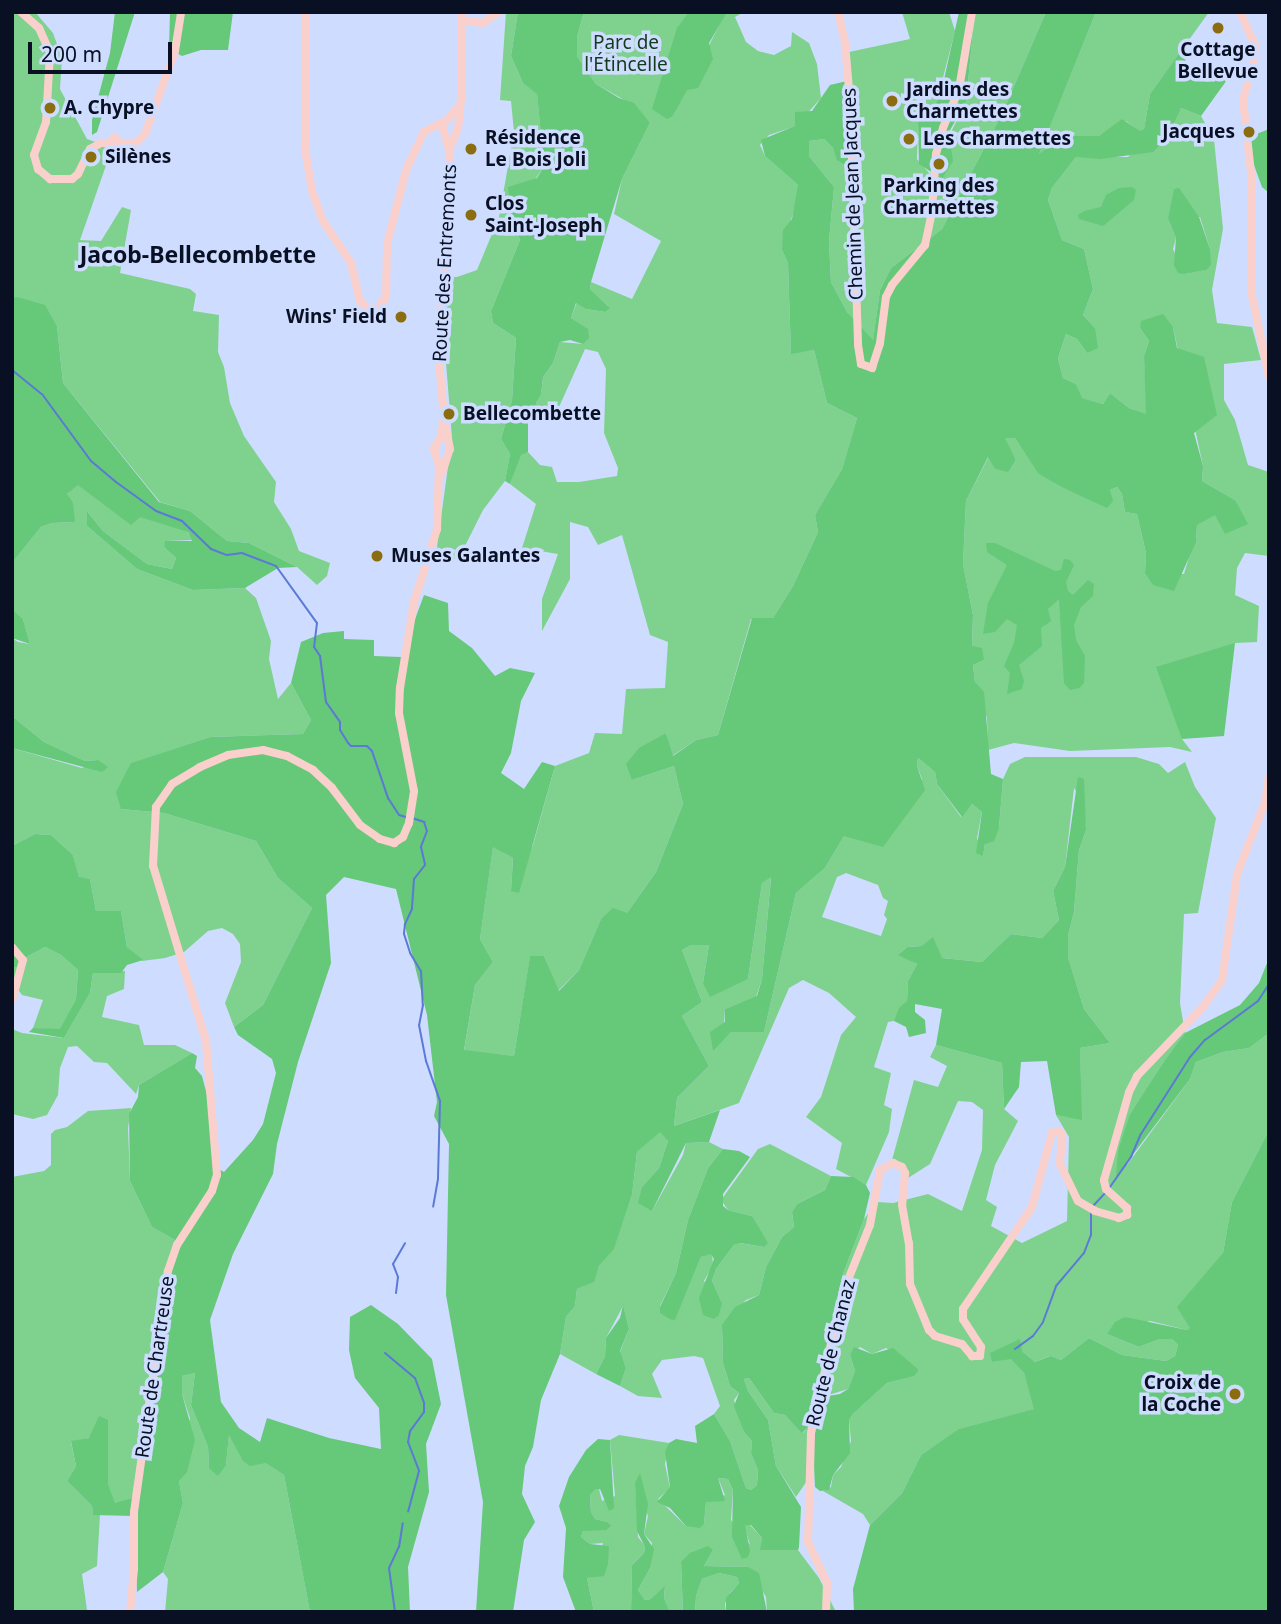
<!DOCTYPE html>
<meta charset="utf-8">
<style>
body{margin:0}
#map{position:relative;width:1281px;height:1624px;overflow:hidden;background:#cedcff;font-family:"Noto Sans",sans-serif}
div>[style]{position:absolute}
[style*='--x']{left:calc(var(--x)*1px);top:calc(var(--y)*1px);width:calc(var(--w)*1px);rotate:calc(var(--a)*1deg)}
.green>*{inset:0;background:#7fd28d}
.forest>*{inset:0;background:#66c879}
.stream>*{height:2px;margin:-1px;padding:0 1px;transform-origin:1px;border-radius:1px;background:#5b79d6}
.secondary>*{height:8px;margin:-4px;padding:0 4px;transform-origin:4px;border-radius:4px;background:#fad0cc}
.dots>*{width:19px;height:19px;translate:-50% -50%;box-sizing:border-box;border:4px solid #cedcff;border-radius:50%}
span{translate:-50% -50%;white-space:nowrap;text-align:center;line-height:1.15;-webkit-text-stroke:7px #cedcff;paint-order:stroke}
.park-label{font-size:19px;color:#123b1c}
.poi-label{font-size:19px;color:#091023;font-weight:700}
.left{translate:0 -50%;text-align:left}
.right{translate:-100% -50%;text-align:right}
.street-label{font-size:19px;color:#091023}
.quarter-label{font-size:23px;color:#091023;font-weight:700}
.frame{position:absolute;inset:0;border:14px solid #091023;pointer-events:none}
.scale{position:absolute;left:28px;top:42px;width:144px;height:32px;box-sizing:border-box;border:4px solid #091023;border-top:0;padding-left:9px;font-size:21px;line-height:24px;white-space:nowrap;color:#091023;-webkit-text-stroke:5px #cedcff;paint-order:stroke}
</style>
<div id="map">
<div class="green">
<div style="clip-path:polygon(12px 12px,35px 12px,53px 33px,62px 58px,60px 89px,87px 139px,104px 145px,110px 154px,80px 240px,101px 241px,122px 207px,131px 210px,120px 273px,190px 289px,196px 294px,193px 311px,219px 315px,218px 352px,224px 367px,230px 403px,244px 436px,276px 482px,274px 502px,291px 529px,299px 551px,330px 563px,327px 576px,317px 585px,297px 567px,249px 543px,227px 541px,190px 511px,160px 502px,63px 383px,57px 326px,45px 306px,12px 298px)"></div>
<div style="clip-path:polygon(506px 12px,518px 12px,511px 56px,523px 83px,537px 93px,544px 166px,511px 216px,520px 240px,491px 311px,493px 323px,516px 338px,512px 400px,501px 439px,510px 454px,505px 481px,483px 510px,458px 560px,436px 554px,452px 438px,443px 325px,449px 277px,457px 277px,477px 270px,499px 217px,514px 132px,511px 101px,500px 100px)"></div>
<div style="clip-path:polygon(584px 12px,692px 12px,673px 116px,726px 12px,744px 12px,735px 17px,746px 42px,758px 51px,774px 55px,791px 46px,792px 32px,809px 43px,817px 64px,821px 98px,796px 126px,769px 135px,760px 145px,765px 156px,798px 185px,798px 197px,782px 250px,788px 263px,791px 353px,814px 350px,827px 403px,857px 418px,842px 471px,815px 515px,818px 532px,793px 586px,773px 618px,751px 619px,718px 735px,696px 740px,672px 756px,666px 733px,632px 780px,674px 766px,683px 804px,656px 872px,627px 913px,601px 919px,579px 970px,558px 991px,544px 956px,530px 957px,514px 1056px,464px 1051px,475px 985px,493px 962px,480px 939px,493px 846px,513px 858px,511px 891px,533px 845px,555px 766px,589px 753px,595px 733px,622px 734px,626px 689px,665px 688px,668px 642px,650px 635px,622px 535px,598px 545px,588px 527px,570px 522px,570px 579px,542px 631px,542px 599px,558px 554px,522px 548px,536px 504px,510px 484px,520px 455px,528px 452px,540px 465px,552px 467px,557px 482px,579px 482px,617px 476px,618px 468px,604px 433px,606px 369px,598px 352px,585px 349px,555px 416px,546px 418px,536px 403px,541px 395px,543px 377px,553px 363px,560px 342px,583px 344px,587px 329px,571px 318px,577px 302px,586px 309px,605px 312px,609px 307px,590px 289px,591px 282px,632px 299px,661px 241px,614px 214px,622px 179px,650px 123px,626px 101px,596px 84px,577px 56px,577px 37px)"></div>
<div style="clip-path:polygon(902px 12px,949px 12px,955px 31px,937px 101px,918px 124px,917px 159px,930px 174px,966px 102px,975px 12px,1046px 12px,1002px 114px,942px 229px,891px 268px,880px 290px,873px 341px,847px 312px,831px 282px,829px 241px,834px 187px,809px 156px,809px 141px,824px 139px,833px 148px,838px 160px,849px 52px,910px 39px)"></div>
<div style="clip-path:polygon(1096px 12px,1209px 12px,1150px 94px,1144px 129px,1140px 132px,1126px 121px,1099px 136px,1071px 137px,1038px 156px)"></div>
<div style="clip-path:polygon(evenodd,1181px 108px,1201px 116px,1214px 139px,1223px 229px,1212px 290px,1217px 323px,1252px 327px,1261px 360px,1224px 364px,1224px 400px,1235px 420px,1248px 465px,1269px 472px,1269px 556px,1245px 553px,1237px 568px,1235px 595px,1259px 606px,1257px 642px,1235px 643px,1182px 739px,1192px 752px,1170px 747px,1070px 751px,1014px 743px,988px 750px,987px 718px,975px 682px,973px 665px,984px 660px,972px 647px,973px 615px,963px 564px,966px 501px,989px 456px,995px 469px,1008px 471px,1016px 460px,1004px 438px,1015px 438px,1038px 472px,1061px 487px,1107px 507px,1110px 490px,1117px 487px,1122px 494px,1125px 512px,1137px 514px,1146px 553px,1145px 573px,1184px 574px,1192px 547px,1196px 541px,1197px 525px,1235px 500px,1202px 481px,1203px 466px,1173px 327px,1140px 328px,1149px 341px,1144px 356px,1147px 415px,1129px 408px,1110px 393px,1103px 404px,1081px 398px,1076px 384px,1063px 378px,1058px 358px,1066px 334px,1077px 339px,1087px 353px,1095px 328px,1083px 315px,1093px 289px,1084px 249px,1062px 240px,1048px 200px,1052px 188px,1076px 157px,1128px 157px,1181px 108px,1200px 217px,1210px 249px,1210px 265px,1205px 270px,1185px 274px,1173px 249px,1176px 238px,1168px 219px,1200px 217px)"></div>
<div style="clip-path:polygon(78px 484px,103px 502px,187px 531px,192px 540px,166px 541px,164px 547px,176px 558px,172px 569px,147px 564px,103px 531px,88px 512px,87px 526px,137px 569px,193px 590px,245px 588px,256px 598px,271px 641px,269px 659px,278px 699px,291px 683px,311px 720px,303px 734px,210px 737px,132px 763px,121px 809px,164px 813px,256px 841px,278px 878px,312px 908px,263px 1005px,234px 1027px,225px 1003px,241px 962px,240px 944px,233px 934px,222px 928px,208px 931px,184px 952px,165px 958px,142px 961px,127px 947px,121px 911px,96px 911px,90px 879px,79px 878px,73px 855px,51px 835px,35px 834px,12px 846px,12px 748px,82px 768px,98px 760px,85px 761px,44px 742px,12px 716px,12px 638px,18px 642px,30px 644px,23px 619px,12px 609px,12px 563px,41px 527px,52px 523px,75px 522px,67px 494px)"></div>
<div style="clip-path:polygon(evenodd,1025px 757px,1136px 757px,1159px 764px,1168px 773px,1185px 762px,1195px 787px,1216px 818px,1198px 913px,1184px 914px,1180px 1003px,1185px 1033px,1130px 1114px,1127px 1165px,1190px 1079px,1196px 1062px,1223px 1052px,1249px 1048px,1269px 1033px,1269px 1130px,1232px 1202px,1223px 1253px,1185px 1317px,1191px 1328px,1187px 1330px,1150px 1321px,1107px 1334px,1139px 1347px,1160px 1339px,1172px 1339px,1178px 1345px,1175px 1356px,1166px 1361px,1122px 1355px,1089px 1338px,1061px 1360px,1049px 1356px,1035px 1362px,1022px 1351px,993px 1362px,1011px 1358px,1024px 1373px,1035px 1409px,960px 1429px,921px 1455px,902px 1493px,870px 1525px,863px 1514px,823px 1491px,831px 1487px,833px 1475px,841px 1467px,851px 1441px,849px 1420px,853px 1414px,887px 1383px,913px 1376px,919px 1370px,886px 1348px,872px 1354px,860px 1347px,850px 1355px,855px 1371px,848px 1389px,822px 1397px,813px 1472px,796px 1497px,776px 1466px,768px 1420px,748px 1391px,744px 1379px,749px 1378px,774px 1413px,785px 1415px,803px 1433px,808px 1427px,843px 1274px,864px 1219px,877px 1202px,893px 1203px,928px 1194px,962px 1211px,982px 1150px,983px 1110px,972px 1102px,958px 1101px,930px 1164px,908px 1178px,892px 1160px,914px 1080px,938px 1087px,947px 1066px,930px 1057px,936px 1045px,1002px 1063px,1004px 1109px,1018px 1121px,995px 1165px,986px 1200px,997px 1207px,991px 1226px,1022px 1243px,1067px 1221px,1069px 1137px,1056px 1115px,1081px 1119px,1080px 1048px,1110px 1043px,1084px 1009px,1068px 957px,1068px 936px,1074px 912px,1079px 850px,1086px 830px,1083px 802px,1074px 788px,1065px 867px,1053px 891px,1059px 920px,1042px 938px,1011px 934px,982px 962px,942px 958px,922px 946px,907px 947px,899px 954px,917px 964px,908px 981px,907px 1001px,894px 1021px,888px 1022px,874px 1067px,891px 1073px,884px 1105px,892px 1109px,889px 1132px,866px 1185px,836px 1169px,842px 1143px,806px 1117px,821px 1097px,841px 1035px,856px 1017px,829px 993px,803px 980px,789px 988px,739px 1103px,674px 1126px,677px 1098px,709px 1066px,682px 1016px,702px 1002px,682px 950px,691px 945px,709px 945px,703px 983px,748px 979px,762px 883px,771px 876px,762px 979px,756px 997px,725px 1009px,723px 1039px,731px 1032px,764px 1032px,796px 893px,825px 868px,844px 836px,922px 779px,917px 766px,918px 758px,935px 772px,937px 784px,961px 817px,972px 804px,982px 812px,977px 838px,983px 856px,985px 844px,999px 828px,1003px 779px,1010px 764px,1025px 757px,846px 873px,878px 885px,883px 898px,888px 901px,884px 915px,887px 919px,881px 936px,822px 917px,837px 877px,846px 873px)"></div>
<div style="clip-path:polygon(45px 947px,61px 955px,78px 970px,76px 999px,60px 1030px,33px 1028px,43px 1000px,22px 995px,12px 981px,12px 967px,18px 967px,28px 956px)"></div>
<div style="clip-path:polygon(125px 971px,124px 989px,107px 996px,102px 1017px,139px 1025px,144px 1045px,175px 1045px,192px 1053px,139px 1085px,136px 1094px,107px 1063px,94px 1062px,77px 1046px,68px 1047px,60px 1068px,58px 1095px,47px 1115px,33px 1119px,12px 1114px,12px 1029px,22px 1033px,64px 1038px,90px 993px,93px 973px)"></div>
<div style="clip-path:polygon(131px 1108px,128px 1128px,130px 1181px,152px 1227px,175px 1240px,132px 1498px,115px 1504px,108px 1485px,108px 1420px,89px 1438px,71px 1442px,76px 1466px,67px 1481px,92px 1506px,93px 1514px,100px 1515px,97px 1566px,82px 1574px,87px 1610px,101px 1612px,12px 1612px,12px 1177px,44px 1171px,51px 1165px,51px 1134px,55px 1130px,67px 1127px,88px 1111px)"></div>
<div style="clip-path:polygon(660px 1131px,668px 1141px,659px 1168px,642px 1187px,652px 1211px,683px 1155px,686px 1143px,709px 1142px,723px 1149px,708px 1168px,688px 1220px,676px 1273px,660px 1306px,675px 1319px,701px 1257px,712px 1253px,713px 1265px,704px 1281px,722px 1303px,712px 1281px,716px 1269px,734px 1245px,739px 1243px,764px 1247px,752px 1216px,728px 1210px,721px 1200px,758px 1149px,770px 1144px,831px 1176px,825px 1190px,797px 1204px,792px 1212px,794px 1227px,782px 1237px,766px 1267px,759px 1295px,746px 1300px,722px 1326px,723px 1363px,730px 1386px,739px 1393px,734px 1400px,744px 1432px,752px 1441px,751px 1453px,758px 1470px,757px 1485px,751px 1490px,746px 1488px,730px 1441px,714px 1414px,720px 1406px,703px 1358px,694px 1356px,662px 1360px,652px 1374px,662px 1398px,638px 1396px,620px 1386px,626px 1368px,620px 1352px,629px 1329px,623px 1306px,606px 1338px,605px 1356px,596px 1374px,560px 1354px,566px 1317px,575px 1306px,577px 1289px,593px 1282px,599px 1266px,614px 1248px,632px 1195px,637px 1152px)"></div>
<div style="clip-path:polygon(195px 1373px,191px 1405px,208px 1447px,209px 1468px,226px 1465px,229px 1434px,242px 1460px,265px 1463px,284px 1475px,310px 1612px,165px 1612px,168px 1579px,163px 1572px,183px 1503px,179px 1481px,190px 1418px,182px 1394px,182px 1376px)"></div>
<div style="clip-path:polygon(619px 1435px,669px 1443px,665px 1464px,670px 1488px,658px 1499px,686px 1526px,704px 1524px,706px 1502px,725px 1495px,718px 1478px,728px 1479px,733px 1490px,731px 1520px,750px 1545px,744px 1525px,750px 1525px,762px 1538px,761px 1550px,798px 1550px,819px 1578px,836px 1612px,767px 1612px,766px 1597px,748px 1567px,704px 1566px,713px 1550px,681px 1562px,683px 1612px,669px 1610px,664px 1598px,665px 1587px,652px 1599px,645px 1600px,638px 1590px,650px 1568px,652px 1543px,644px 1534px,648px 1516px,635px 1483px,638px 1537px,645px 1546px,644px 1553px,632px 1565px,631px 1612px,594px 1612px,587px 1578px,593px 1577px,603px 1543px,590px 1544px,581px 1537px,583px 1531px,589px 1529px,606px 1530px,607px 1522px,595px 1519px,591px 1514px,590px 1495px,593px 1490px,599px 1489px,602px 1501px,615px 1496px,610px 1440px)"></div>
<div style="clip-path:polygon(719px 1573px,737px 1577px,739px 1583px,730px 1593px,725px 1604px,726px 1612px,695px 1612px,696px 1596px,702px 1579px)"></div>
</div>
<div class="forest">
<div style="clip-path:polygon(115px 12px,135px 12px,97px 132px,92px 135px,92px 120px,110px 53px)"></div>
<div style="clip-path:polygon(170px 12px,233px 12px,228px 50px,201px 50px,182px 56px,169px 49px)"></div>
<div style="clip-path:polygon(518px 12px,584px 12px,577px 37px,577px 56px,596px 84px,619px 98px,634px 103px,650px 123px,622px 179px,591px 282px,590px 289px,610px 308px,605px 312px,586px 309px,576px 303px,571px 318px,588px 329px,589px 338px,583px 344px,570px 340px,560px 342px,553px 363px,543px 377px,541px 395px,536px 403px,542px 412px,528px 419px,528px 452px,521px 455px,510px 484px,505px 481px,510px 454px,501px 439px,512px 400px,516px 338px,493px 323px,491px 311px,520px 240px,511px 216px,508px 187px,537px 178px,544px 166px,537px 94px,523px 83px,511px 56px)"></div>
<div style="clip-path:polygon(689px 12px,726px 14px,709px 43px,713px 59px,698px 88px,687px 90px,673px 116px,667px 119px,652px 109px,677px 28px)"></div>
<div style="clip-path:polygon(959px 12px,975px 12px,966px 102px,949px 132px,953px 161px,942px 179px,919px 164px,918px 123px,937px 101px,943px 84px)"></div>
<div style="clip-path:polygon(1046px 12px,1096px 12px,1039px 154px,1064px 136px,1099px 136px,1122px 119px,1140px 131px,1144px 129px,1150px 94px,1180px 52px,1195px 74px,1232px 73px,1201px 116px,1181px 108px,1167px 138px,1153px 152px,1101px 159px,1076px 157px,1052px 188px,1048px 200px,1062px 240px,1084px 249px,1093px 289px,1083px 315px,1095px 328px,1098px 348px,1087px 353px,1077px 339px,1066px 334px,1058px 358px,1063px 378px,1076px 384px,1082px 398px,1103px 404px,1110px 393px,1129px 408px,1146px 414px,1144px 356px,1149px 341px,1140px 328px,1141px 321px,1163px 314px,1173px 327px,1177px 348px,1204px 357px,1217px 415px,1194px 433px,1203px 466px,1202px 481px,1235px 500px,1248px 524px,1225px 534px,1215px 515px,1197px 525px,1196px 542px,1174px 591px,1153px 585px,1145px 573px,1146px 553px,1137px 514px,1125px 512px,1122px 494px,1117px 487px,1110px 490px,1113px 501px,1107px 508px,1061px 487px,1038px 473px,1015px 438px,1005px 438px,1016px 460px,1008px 472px,995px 469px,988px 457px,966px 501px,963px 564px,973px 615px,972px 646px,982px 648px,984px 660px,973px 665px,975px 682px,984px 692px,991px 774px,1003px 779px,999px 828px,994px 841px,985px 844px,983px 856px,976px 853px,982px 812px,972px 804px,962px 817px,937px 784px,935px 772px,918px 758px,917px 766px,925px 790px,883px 847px,844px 836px,825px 868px,796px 893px,764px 1032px,731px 1032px,713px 1051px,710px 1032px,725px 1022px,725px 1009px,757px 996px,762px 979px,771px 877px,762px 883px,748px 979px,710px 997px,703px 983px,709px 945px,691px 945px,682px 950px,702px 1002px,682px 1016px,709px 1066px,677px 1098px,674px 1126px,720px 1110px,709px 1142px,686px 1143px,652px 1211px,638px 1203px,642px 1187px,659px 1168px,668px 1141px,660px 1132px,637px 1152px,632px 1195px,614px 1249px,599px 1266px,594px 1282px,577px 1289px,575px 1306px,566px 1317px,560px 1354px,541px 1400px,533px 1447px,525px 1466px,522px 1494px,535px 1522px,524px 1540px,513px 1612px,476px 1612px,483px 1502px,446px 1295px,449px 1144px,434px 1116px,437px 1102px,427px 1015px,396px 889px,344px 877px,326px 895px,331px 963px,298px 1062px,277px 1144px,273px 1174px,233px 1254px,210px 1320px,221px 1402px,239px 1428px,260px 1442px,267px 1418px,329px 1438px,381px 1449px,379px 1408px,355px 1378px,349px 1350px,350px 1317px,371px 1305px,398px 1324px,432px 1359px,441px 1404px,426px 1444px,429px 1492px,408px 1567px,410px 1612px,310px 1612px,284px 1475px,265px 1463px,250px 1466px,242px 1460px,229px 1435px,226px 1465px,218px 1476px,209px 1468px,208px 1447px,191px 1405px,195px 1373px,182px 1376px,182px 1394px,195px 1440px,187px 1472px,179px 1481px,183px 1503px,163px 1572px,137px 1592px,134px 1516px,93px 1515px,92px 1506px,67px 1481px,76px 1466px,71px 1441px,89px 1438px,99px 1416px,108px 1420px,108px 1484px,115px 1503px,132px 1498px,139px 1462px,175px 1240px,152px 1227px,130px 1181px,129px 1114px,138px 1097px,139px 1085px,192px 1053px,197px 1056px,195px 1068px,202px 1076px,208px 1099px,213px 1166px,224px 1172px,253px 1140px,263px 1124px,276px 1073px,272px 1059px,238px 1035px,234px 1027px,263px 1005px,312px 908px,278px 878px,256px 841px,164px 813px,121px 809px,116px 792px,131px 763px,210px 737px,303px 734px,311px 720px,291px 683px,301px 642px,323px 633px,344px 631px,344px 639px,374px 640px,374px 656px,401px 657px,424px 595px,448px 603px,449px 631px,472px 648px,495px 676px,510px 668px,535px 673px,521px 701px,511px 753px,501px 773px,524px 789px,542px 762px,555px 766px,519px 893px,511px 891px,513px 858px,493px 847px,480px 939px,493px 962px,475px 985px,464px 1050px,514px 1056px,530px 956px,544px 956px,559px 991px,579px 970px,601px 919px,613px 908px,627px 913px,656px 872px,683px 804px,674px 766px,632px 780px,626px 764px,639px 748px,666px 733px,673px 756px,696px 740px,718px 735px,752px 618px,773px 618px,793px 586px,818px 532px,815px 515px,842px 470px,857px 418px,827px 403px,814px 350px,791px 354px,788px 263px,782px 250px,783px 230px,792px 219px,798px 185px,765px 156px,761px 140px,795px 126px,795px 112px,812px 111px,830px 85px,847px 81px,852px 169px,837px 160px,833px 148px,824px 139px,809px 141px,809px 156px,834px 187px,829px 241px,831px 282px,847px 312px,873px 340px,880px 290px,891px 268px,942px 229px,1002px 114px)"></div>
<div style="clip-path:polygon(1269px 129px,1269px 193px,1262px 187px,1251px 157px,1249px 137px)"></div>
<div style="clip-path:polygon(1132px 187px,1136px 190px,1134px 200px,1103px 226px,1079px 219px,1078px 215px,1084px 211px,1101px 207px,1106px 195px,1119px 188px)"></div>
<div style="clip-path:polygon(1179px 188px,1199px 217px,1210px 249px,1211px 265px,1206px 270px,1185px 274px,1178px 273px,1174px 265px,1176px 238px,1168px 219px,1174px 189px)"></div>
<div style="clip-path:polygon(17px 297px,45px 305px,57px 326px,63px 383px,159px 502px,190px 511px,227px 541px,249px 543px,297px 567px,278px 568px,245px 588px,193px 590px,137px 569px,87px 526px,87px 511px,103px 531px,147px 564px,172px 569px,176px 558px,164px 547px,165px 541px,192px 541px,188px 532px,140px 517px,131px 525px,78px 485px,67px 494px,73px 503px,75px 522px,52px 523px,41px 527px,12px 563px,12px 298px)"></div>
<div style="clip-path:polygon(986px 543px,995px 543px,1055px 571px,1061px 570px,1064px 559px,1070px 560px,1074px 565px,1066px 582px,1068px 591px,1073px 595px,1088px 580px,1094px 584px,1093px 596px,1081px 607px,1074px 625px,1076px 640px,1085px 656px,1084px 683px,1079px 688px,1070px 690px,1064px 683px,1059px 599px,1048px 609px,1051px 621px,1041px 628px,1042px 646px,1019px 665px,1024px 681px,1022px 689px,1007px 694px,1010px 673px,1004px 666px,1014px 643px,1017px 625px,1007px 619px,995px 632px,983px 634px,988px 603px,1007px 565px,987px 552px)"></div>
<div style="clip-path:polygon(12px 609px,23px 619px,30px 644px,12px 638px)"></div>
<div style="clip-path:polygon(1235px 643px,1224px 736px,1182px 739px,1156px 667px)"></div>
<div style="clip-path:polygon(12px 716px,44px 742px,85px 761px,98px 760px,108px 767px,102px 772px,12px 748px)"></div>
<div style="clip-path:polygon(1078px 777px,1084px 779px,1086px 830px,1079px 850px,1074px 912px,1068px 936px,1068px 957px,1084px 1009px,1110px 1043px,1080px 1048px,1082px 1120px,1056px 1115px,1047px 1061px,1021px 1062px,1019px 1087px,1004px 1109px,1002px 1063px,936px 1045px,942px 1009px,915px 1004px,915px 1012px,925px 1020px,926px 1033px,909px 1037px,906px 1027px,894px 1021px,899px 1008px,907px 1001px,908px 981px,917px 964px,898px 955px,907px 947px,922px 946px,933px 937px,942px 958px,982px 962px,1011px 934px,1042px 938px,1059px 920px,1053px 891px,1065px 867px)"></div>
<div style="clip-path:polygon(35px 834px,51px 835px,73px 855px,79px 877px,90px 879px,96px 911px,121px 911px,127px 947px,143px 960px,127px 965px,121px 973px,93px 973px,90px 993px,64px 1038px,29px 1032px,33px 1028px,60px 1029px,76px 999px,78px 970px,61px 955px,45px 947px,28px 956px,18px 967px,12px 967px,12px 846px)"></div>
<div style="clip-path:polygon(1269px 958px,1269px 1033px,1249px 1048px,1223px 1052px,1196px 1062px,1190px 1079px,1116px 1177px,1118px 1151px,1130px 1114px,1166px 1059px,1185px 1033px,1240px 1005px,1259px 983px)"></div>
<div style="clip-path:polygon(1269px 1130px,1269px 1612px,854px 1612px,853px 1589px,870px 1525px,902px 1493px,921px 1455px,959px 1429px,1034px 1409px,1024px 1373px,1011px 1359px,992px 1362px,990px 1353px,1020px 1339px,1022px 1351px,1035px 1362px,1050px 1356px,1061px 1360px,1089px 1338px,1122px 1355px,1166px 1361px,1175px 1356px,1178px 1345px,1172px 1339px,1160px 1339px,1139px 1347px,1107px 1334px,1115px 1322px,1125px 1317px,1187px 1330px,1190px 1328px,1177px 1307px,1223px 1253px,1232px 1202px)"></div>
<div style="clip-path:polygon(723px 1149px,739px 1151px,750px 1157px,723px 1194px,723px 1206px,728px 1210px,752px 1216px,768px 1243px,764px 1247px,740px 1243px,734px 1245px,716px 1269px,712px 1281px,722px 1303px,719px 1315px,714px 1319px,703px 1315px,699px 1298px,714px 1259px,711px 1254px,701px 1257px,675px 1320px,670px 1319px,660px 1313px,660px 1307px,676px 1273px,688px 1220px,708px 1168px)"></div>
<div style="clip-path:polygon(831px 1176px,853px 1177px,866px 1185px,870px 1193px,864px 1219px,843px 1274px,808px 1427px,802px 1433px,785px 1415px,774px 1413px,749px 1378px,744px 1379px,748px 1391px,768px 1420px,776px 1466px,801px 1507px,799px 1547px,798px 1550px,760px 1550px,762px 1538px,751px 1525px,745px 1525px,750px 1551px,748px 1557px,742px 1559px,732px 1537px,733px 1490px,728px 1479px,718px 1478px,725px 1501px,706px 1502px,704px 1524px,700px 1528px,686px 1526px,670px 1508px,657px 1502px,670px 1487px,665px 1452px,669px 1443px,676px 1439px,697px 1443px,695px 1426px,714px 1414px,730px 1441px,746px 1488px,751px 1490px,757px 1485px,758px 1470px,751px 1453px,752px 1441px,744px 1432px,734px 1406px,739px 1393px,730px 1386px,723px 1363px,722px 1325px,735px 1307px,759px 1295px,766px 1267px,782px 1237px,794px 1227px,792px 1212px,797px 1204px,825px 1190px)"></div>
<div style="clip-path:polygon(623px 1305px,629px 1329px,620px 1351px,626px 1368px,620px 1386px,596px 1374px,605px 1356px,606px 1338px,620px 1318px)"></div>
<div style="clip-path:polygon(854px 1347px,872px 1354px,893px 1348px,919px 1370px,914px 1376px,887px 1383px,853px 1414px,849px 1420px,850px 1453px,833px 1475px,829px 1490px,820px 1491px,815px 1487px,813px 1443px,822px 1397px,840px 1394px,848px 1389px,855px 1371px,850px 1355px)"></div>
<div style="clip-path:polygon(598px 1439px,610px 1440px,614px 1508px,609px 1511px,600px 1489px,594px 1490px,590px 1495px,591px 1513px,595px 1519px,607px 1522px,611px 1526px,606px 1530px,583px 1531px,581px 1537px,590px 1544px,609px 1546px,608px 1564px,604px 1576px,587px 1578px,594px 1612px,576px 1612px,563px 1577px,566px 1528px,559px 1506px,569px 1477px,586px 1450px)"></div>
<div style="clip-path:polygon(640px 1473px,648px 1504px,644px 1534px,654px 1549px,650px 1568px,638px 1590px,645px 1600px,651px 1599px,665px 1586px,664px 1598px,670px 1612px,631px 1612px,632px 1565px,644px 1553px,645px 1547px,637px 1531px,635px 1483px)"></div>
<div style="clip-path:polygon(708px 1546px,713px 1550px,704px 1566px,748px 1567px,759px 1573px,767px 1612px,726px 1612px,726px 1598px,739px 1583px,737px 1577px,719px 1573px,702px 1579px,696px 1596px,695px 1612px,683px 1612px,681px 1562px,690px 1553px)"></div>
</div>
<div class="stream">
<div style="--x:12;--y:370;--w:38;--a:39"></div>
<div style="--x:42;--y:394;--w:83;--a:53.8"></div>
<div style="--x:91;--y:461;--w:33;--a:40"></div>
<div style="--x:116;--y:482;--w:49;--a:35.9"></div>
<div style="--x:156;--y:511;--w:28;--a:21"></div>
<div style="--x:182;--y:521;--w:40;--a:44"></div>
<div style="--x:211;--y:549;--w:17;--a:21"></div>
<div style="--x:227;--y:555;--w:15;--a:-8"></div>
<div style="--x:242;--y:553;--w:36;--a:21"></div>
<div style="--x:276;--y:566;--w:70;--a:54.3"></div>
<div style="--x:317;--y:623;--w:24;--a:97"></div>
<div style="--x:314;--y:647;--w:11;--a:56"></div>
<div style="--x:320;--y:656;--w:46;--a:82.6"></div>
<div style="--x:326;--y:702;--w:24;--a:55"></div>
<div style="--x:340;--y:722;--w:8;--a:90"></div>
<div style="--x:340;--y:730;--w:15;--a:58"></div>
<div style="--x:348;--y:743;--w:4;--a:45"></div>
<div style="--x:351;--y:746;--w:16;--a:0"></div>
<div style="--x:367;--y:746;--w:7;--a:45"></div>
<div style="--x:372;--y:751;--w:50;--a:71.2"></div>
<div style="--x:388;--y:798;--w:20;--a:57"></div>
<div style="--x:399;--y:815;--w:7;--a:16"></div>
<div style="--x:412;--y:818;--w:13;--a:18"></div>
<div style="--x:424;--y:822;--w:9;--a:72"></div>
<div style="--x:427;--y:831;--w:17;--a:111"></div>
<div style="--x:421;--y:847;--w:18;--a:77"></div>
<div style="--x:425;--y:865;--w:18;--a:128"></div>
<div style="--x:414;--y:879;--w:30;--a:94"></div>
<div style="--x:412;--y:909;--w:17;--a:115"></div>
<div style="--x:405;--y:924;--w:10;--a:96"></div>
<div style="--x:404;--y:934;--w:20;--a:72"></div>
<div style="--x:410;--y:953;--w:21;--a:59"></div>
<div style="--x:421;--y:971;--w:34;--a:87"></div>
<div style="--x:423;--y:1005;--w:20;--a:101"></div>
<div style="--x:419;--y:1025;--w:37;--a:79"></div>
<div style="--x:426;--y:1061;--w:42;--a:70.7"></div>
<div style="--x:440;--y:1101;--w:78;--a:91.5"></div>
<div style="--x:438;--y:1179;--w:28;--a:100"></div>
<div style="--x:1110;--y:1187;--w:37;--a:-55"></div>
<div style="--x:1131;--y:1157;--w:25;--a:-67"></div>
<div style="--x:1141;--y:1134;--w:91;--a:-57.5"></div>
<div style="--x:1190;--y:1057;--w:23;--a:-49"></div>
<div style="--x:1205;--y:1040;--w:66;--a:-36.3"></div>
<div style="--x:1258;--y:1001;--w:20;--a:-57"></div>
<div style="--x:1093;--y:1206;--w:18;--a:-47"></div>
<div style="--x:396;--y:1293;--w:16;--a:-83"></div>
<div style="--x:398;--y:1277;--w:14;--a:-111"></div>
<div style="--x:393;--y:1264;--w:24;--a:-60"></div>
<div style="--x:1015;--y:1349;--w:22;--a:-36"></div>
<div style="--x:1033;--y:1336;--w:17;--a:-54"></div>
<div style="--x:1043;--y:1322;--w:38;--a:-70"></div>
<div style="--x:1056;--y:1286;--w:43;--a:-49.7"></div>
<div style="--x:1084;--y:1253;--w:19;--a:-69"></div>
<div style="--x:1091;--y:1235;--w:22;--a:-90"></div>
<div style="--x:385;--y:1353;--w:39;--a:40"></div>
<div style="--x:415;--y:1378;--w:27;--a:70"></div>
<div style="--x:424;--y:1403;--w:9;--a:90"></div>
<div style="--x:424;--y:1412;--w:24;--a:126"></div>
<div style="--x:410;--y:1431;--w:11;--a:100"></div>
<div style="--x:408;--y:1442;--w:31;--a:69"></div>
<div style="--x:419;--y:1471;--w:42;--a:105"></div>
<div style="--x:395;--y:1612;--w:44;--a:-97.8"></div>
<div style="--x:389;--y:1568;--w:23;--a:-65"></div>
<div style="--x:399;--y:1547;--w:24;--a:-81"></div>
</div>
<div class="secondary">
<div style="--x:21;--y:12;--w:24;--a:42"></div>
<div style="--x:39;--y:28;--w:27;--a:66"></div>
<div style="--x:50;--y:53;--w:69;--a:93.3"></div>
<div style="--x:46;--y:122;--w:35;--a:110"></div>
<div style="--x:34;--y:155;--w:15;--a:74"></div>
<div style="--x:38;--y:169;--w:16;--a:40"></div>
<div style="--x:50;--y:179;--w:22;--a:0"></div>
<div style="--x:72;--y:179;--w:8;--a:-40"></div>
<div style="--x:78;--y:174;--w:28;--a:-64"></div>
<div style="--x:90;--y:149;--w:13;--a:-29"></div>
<div style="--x:101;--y:143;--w:8;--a:0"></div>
<div style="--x:305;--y:12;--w:137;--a:90"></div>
<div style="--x:305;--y:149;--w:43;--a:80.5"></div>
<div style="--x:312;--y:191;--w:32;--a:70"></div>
<div style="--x:323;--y:221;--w:50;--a:56.3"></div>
<div style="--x:351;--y:263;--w:39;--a:77"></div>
<div style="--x:360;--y:301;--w:11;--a:41"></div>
<div style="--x:368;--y:308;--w:10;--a:-6"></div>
<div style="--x:378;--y:307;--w:13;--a:-51"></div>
<div style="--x:386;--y:297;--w:53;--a:-88.9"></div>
<div style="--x:387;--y:244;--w:76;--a:-75.6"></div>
<div style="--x:406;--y:170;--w:42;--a:-64.7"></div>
<div style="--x:424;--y:132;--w:21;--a:-28"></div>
<div style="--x:838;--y:12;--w:32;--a:77"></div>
<div style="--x:845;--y:43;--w:58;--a:85.1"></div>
<div style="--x:850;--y:101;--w:244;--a:88.1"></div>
<div style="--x:858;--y:345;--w:19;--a:81"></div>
<div style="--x:861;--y:364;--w:12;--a:20"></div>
<div style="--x:872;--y:368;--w:26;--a:-72"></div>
<div style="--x:880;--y:343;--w:46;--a:-82.6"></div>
<div style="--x:886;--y:297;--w:13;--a:-63"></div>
<div style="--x:892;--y:285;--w:52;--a:-50.5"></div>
<div style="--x:925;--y:245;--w:35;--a:-78"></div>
<div style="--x:932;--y:211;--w:57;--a:-86"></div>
<div style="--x:936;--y:154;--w:27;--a:-75"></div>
<div style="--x:943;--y:128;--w:42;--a:-67.7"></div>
<div style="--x:959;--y:89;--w:78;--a:-80.4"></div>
<div style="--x:1240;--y:12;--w:36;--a:66"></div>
<div style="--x:1255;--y:45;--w:14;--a:94"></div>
<div style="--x:1254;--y:59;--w:42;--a:105"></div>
<div style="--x:1243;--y:100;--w:72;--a:83.7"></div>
<div style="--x:1251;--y:172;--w:124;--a:89.5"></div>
<div style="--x:1252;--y:296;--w:83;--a:78.1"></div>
<div style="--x:461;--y:20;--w:22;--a:8"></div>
<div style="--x:483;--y:23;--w:19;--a:-35"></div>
<div style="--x:109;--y:143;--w:8;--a:-45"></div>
<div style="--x:115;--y:137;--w:10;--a:45"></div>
<div style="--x:109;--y:143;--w:10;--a:45"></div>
<div style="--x:116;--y:150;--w:8;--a:-45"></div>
<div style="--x:122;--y:144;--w:15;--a:-8"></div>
<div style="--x:137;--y:142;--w:11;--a:-45"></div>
<div style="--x:145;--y:134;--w:88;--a:-70.1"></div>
<div style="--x:175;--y:51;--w:39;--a:-81"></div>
<div style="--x:450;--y:148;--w:22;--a:-68"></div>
<div style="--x:458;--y:128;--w:30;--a:-84"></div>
<div style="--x:461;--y:98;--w:86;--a:-90"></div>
<div style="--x:442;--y:473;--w:25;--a:-72"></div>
<div style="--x:450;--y:449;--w:32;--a:-101"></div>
<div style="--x:444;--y:418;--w:69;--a:-95"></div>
<div style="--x:438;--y:349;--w:168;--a:-86.3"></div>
<div style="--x:449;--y:181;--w:31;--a:-90"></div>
<div style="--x:449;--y:150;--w:25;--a:-106"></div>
<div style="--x:442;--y:126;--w:26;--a:-50"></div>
<div style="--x:12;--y:947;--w:17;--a:50"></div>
<div style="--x:23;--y:960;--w:42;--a:105"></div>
<div style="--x:130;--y:1612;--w:43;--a:-84.7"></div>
<div style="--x:134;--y:1569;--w:57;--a:-90"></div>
<div style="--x:134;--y:1512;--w:243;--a:-82"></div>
<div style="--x:168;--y:1271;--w:28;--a:-71"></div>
<div style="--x:177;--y:1245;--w:64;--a:-57.1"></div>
<div style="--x:212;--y:1191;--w:17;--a:-73"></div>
<div style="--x:217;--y:1175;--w:134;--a:-94.7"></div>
<div style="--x:206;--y:1041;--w:183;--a:-106.8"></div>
<div style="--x:153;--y:866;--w:59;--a:-87.1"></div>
<div style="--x:156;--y:807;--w:28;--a:-55"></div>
<div style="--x:172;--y:784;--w:33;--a:-31"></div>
<div style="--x:200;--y:767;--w:30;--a:-23"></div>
<div style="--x:228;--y:755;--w:35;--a:-8"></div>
<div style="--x:263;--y:750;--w:25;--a:14"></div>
<div style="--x:287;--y:756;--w:30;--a:28"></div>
<div style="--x:313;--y:770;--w:26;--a:43"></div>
<div style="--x:332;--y:788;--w:46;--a:52.9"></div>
<div style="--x:360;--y:825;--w:24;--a:35"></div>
<div style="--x:380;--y:839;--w:15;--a:16"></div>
<div style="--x:394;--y:843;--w:11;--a:-34"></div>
<div style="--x:403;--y:837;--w:15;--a:-67"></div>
<div style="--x:409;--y:823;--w:32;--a:-81"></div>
<div style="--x:414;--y:791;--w:79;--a:-100.9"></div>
<div style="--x:399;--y:713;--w:25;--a:-88"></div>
<div style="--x:400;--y:688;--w:87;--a:-80.8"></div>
<div style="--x:414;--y:602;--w:77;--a:-72.5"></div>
<div style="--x:437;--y:529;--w:63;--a:-88.2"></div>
<div style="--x:439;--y:466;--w:18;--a:-106"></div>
<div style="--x:434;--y:449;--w:15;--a:-62"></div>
<div style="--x:441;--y:436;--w:18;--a:-81"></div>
<div style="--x:826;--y:1612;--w:29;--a:-88"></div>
<div style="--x:827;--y:1583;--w:45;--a:-114.9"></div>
<div style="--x:808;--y:1542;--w:109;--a:-88.4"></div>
<div style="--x:811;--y:1433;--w:141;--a:-77.3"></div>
<div style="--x:842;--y:1295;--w:75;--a:-68.2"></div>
<div style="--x:870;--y:1225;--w:56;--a:-79.7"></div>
<div style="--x:880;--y:1170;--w:15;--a:-28"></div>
<div style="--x:893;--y:1163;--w:10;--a:24"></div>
<div style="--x:902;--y:1167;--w:7;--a:63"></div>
<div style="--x:905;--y:1173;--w:32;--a:95"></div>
<div style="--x:902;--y:1205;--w:39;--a:80"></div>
<div style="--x:909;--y:1243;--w:41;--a:88.6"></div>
<div style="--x:910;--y:1284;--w:50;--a:67.6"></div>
<div style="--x:929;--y:1330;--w:8;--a:45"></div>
<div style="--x:935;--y:1336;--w:28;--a:17"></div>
<div style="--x:962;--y:1344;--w:16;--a:50"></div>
<div style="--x:972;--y:1356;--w:8;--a:0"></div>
<div style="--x:980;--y:1356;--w:9;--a:-84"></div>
<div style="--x:981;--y:1347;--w:33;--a:-123"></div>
<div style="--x:963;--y:1319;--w:10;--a:-90"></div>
<div style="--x:963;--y:1309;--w:123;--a:-55.9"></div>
<div style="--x:1032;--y:1207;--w:77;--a:-74.9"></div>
<div style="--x:1052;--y:1133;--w:6;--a:-18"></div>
<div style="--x:1058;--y:1131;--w:5;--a:37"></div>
<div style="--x:1062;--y:1134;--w:30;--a:94"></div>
<div style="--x:1060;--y:1164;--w:41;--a:64.1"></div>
<div style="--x:1078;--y:1201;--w:20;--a:30"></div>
<div style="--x:1095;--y:1211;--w:25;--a:16"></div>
<div style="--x:1119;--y:1218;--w:9;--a:-21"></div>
<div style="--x:1127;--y:1215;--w:7;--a:-90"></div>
<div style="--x:1127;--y:1208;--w:28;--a:-138"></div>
<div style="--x:1106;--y:1189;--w:9;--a:-103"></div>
<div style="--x:1104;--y:1180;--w:91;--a:-74.1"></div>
<div style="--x:1129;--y:1092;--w:18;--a:-63"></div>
<div style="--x:1137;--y:1076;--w:94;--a:-46.3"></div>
<div style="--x:1202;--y:1008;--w:34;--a:-54"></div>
<div style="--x:1222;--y:980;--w:107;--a:-81.9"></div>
<div style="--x:1237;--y:874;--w:77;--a:-68.7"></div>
<div style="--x:1265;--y:802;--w:25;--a:-81"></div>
</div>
<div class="dots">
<div style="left:1218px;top:28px;background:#8b6d0f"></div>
<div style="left:892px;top:101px;background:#8b6d0f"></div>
<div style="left:50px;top:108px;background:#8b6d0f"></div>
<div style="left:1249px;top:132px;background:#8b6d0f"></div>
<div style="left:909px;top:139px;background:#8b6d0f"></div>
<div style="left:471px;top:149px;background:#8b6d0f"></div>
<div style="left:91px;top:157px;background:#8b6d0f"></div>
<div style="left:939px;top:164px;background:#8b6d0f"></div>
<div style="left:471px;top:215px;background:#8b6d0f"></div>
<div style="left:401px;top:317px;background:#8b6d0f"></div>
<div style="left:449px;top:414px;background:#8b6d0f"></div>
<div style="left:377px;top:556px;background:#8b6d0f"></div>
<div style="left:1235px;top:1394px;background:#8b6d0f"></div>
</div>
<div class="park-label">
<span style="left:626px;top:54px">Parc de<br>l'Étincelle</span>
</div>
<div class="poi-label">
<span style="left:1218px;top:61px">Cottage<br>Bellevue</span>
<span class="left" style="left:906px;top:101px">Jardins des<br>Charmettes</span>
<span class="left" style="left:64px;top:108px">A. Chypre</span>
<span class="right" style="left:1235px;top:132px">Jacques</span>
<span class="left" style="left:485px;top:149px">Résidence<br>Le Bois Joli</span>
<span class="left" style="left:923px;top:139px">Les Charmettes</span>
<span class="left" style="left:105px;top:157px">Silènes</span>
<span style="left:939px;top:197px">Parking des<br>Charmettes</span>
<span class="left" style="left:485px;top:215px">Clos<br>Saint-Joseph</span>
<span class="right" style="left:387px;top:317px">Wins' Field</span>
<span class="left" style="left:463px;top:414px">Bellecombette</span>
<span class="left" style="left:391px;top:556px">Muses Galantes</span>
<span class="right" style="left:1221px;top:1394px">Croix de<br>la Coche</span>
</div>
<div class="street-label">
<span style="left:853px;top:194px;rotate:-92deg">Chemin de Jean Jacques</span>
<span style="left:445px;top:263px;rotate:-87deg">Route des Entremonts</span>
<span style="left:831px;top:1353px;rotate:-76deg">Route de Chanaz</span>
<span style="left:155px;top:1367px;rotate:-82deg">Route de Chartreuse</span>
</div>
<div class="quarter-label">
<span style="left:198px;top:254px">Jacob-Bellecombette</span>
</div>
<div class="frame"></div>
<div class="scale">200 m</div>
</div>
